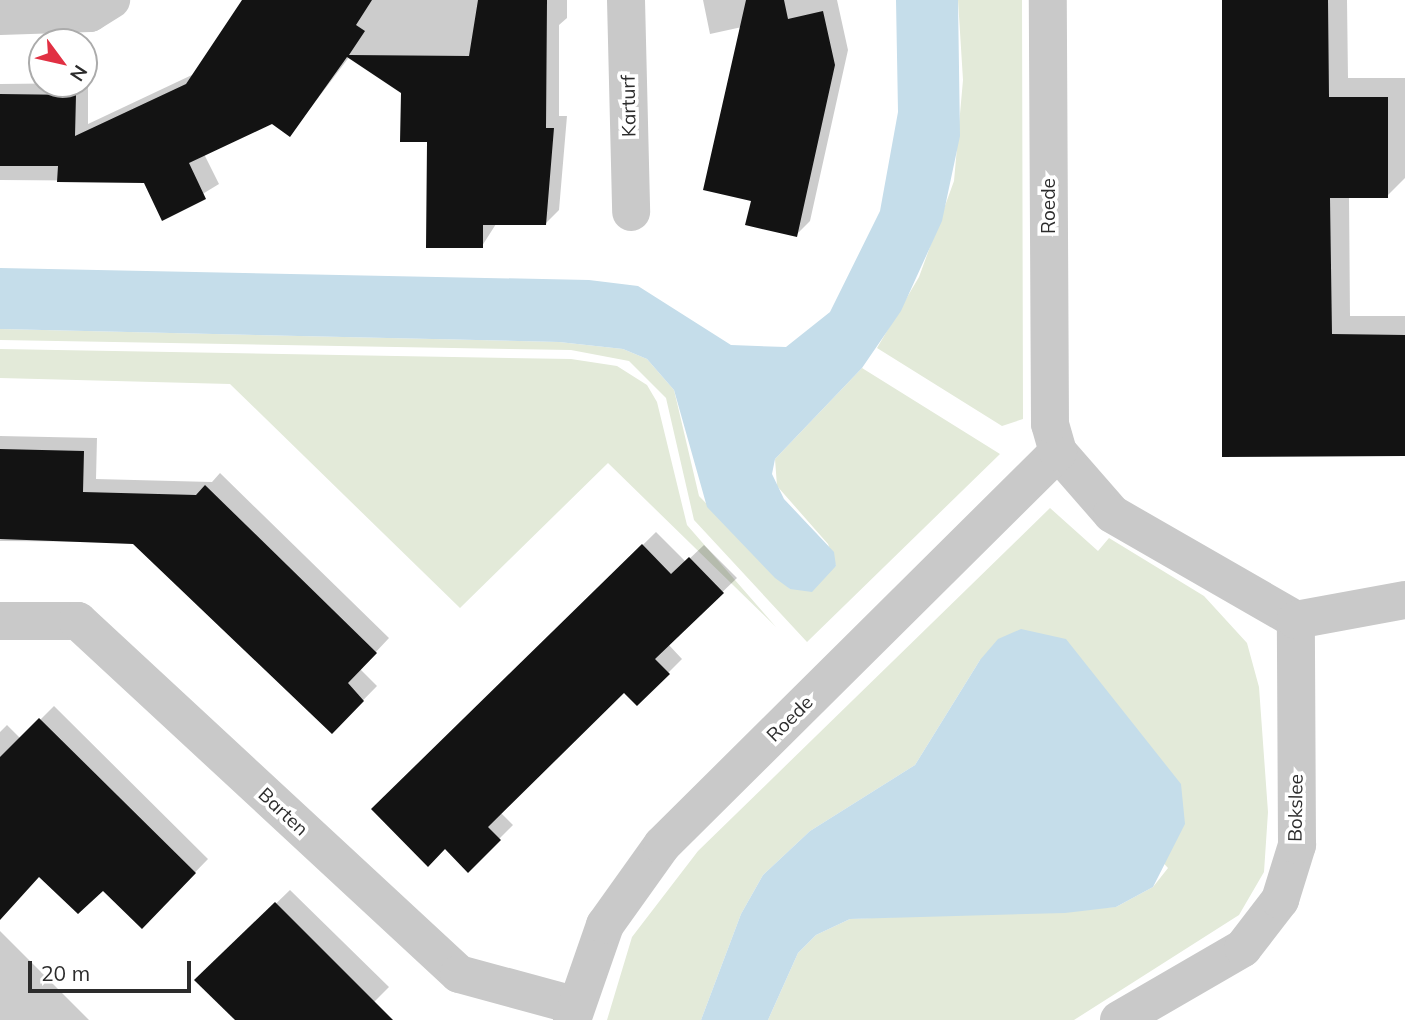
<!DOCTYPE html>
<style>
body{margin:0}
#map{position:relative;width:1405px;height:1020px;overflow:hidden;background:#fff;font-family:Mulish,sans-serif}
div>[style]{position:absolute}
[style*='--x']{left:calc(var(--x)*1px);top:calc(var(--y)*1px);width:calc(var(--w)*1px);rotate:calc(var(--a)*1deg)}
.green>*{inset:0;background:#e3ead9}
.water>*{inset:0;background:#c5ddea}
.shadow>*{inset:0;background:#0003}
.building>*{inset:0;background:#131313}
.minor>*{height:38px;margin:-19px;padding:0 19px;transform-origin:19px;border-radius:19px;background:#c9c9c9}
span{translate:-50% -50%;white-space:nowrap;text-align:center;line-height:1.15;-webkit-text-stroke:7px #fff;paint-order:stroke}
.street-label{font-size:19px;color:#2c2c2c}
.north{position:absolute;left:28px;top:28px;width:70px;height:70px;box-sizing:border-box;background:#fff;border:2px solid #ababab;border-radius:50%;rotate:123deg;font-size:19px;font-weight:700;line-height:28px;text-align:center;color:#2c2c2c}
.north::after{content:'';display:block;margin:auto;width:24px;height:32px;background:#e13043;clip-path:polygon(50% 0,100% 100%,50% 72%,0 100%)}
.scale{position:absolute;left:28px;top:961px;width:163px;height:32px;box-sizing:border-box;border:4px solid #2c2c2c;border-top:0;padding-left:9px;font-size:21px;line-height:24px;white-space:nowrap;color:#2c2c2c;-webkit-text-stroke:5px #fff;paint-order:stroke}
</style>
<div id="map">
<div class="green">
<div style="clip-path:polygon(958px 0,1022px 0,1023px 419px,1002px 426px,877px 348px,919px 277px,954px 181px,963px 80px)"></div>
<div style="clip-path:polygon(0 329px,559px 342px,623px 349px,647px 359px,674px 390px,699px 496px,790px 589px,836px 566px,828px 544px,777px 486px,775px 459px,862px 368px,1000px 454px,807px 642px,694px 520px,666px 398px,629px 361px,571px 350px,0 340px)"></div>
<div style="clip-path:polygon(0 349px,571px 359px,617px 366px,647px 385px,657px 402px,687px 525px,776px 627px,608px 463px,460px 608px,230px 384px,0 378px)"></div>
<div style="clip-path:polygon(1050px 508px,1098px 551px,1109px 538px,1204px 596px,1247px 643px,1259px 687px,1268px 812px,1264px 872px,1239px 915px,1074px 1020px,768px 1020px,798px 953px,816px 935px,850px 919px,1116px 907px,1153px 887px,1168px 868px,980px 660px,915px 765px,810px 831px,763px 875px,741px 914px,701px 1020px,607px 1020px,632px 937px,698px 851px)"></div>
</div>
<div class="water">
<div style="clip-path:polygon(896px 0,958px 0,960px 136px,942px 221px,901px 311px,862px 368px,775px 459px,772px 474px,784px 499px,834px 552px,836px 566px,812px 592px,790px 589px,775px 578px,707px 507px,674px 390px,647px 359px,623px 349px,559px 342px,0 329px,0 268px,589px 280px,638px 286px,731px 345px,786px 347px,830px 312px,880px 211px,898px 112px)"></div>
<div style="clip-path:polygon(1021px 629px,1066px 639px,1181px 784px,1185px 824px,1153px 887px,1116px 907px,1065px 913px,850px 919px,816px 935px,798px 953px,768px 1020px,701px 1020px,741px 914px,763px 875px,810px 831px,915px 765px,980px 660px,998px 639px)"></div>
</div>
<div class="shadow">
<div style="clip-path:polygon(245px 0,567px 0,567px 18px,559px 25px,559px 116px,567px 116px,559px 210px,545px 224px,496px 224px,482px 246px,403px 93px,350px 56px,290px 135px,272px 122px,204px 154px,219px 184px,163px 218px,145px 181px,0 180px,0 84px,88px 83px,88px 124px,194px 74px)"></div>
<div style="clip-path:polygon(703px 0,837px 0,848px 50px,810px 221px,796px 235px,753px 200px,742px 27px,710px 34px)"></div>
<div style="clip-path:polygon(1224px 0,1347px 0,1348px 78px,1405px 78px,1405px 178px,1387px 196px,1349px 196px,1350px 316px,1405px 316px,1405px 455px,1224px 455px)"></div>
<div style="clip-path:polygon(0 436px,97px 438px,96px 479px,212px 482px,220px 473px,389px 638px,360px 669px,377px 686px,332px 732px,134px 542px,0 541px)"></div>
<div style="clip-path:polygon(656px 532px,686px 562px,704px 545px,737px 578px,668px 644px,682px 659px,637px 704px,624px 691px,500px 812px,513px 825px,468px 870px,445px 847px,374px 809px)"></div>
<div style="clip-path:polygon(54px 706px,208px 859px,142px 927px,103px 889px,39px 875px,0 915px,0 732px,7px 725px,21px 739px)"></div>
<div style="clip-path:polygon(290px 890px,389px 987px,366px 1010px,376px 1020px,237px 1020px,197px 980px)"></div>
<div style="clip-path:polygon(0 931px,89px 1020px,0 1020px)"></div>
</div>
<div class="building">
<div style="clip-path:polygon(242px 0,372px 0,356px 25px,365px 31px,349px 55px,469px 56px,478px 0,547px 0,546px 128px,554px 128px,546px 225px,483px 225px,483px 248px,426px 248px,427px 142px,400px 142px,401px 93px,347px 57px,290px 137px,272px 124px,189px 163px,206px 199px,162px 221px,144px 183px,57px 182px,58px 166px,0 166px,0 94px,76px 95px,75px 136px,186px 84px)"></div>
<div style="clip-path:polygon(746px 0,784px 0,788px 19px,823px 11px,835px 65px,797px 237px,745px 225px,751px 201px,703px 190px)"></div>
<div style="clip-path:polygon(1222px 0,1328px 0,1329px 97px,1388px 97px,1388px 198px,1330px 198px,1332px 334px,1405px 335px,1405px 456px,1222px 457px)"></div>
<div style="clip-path:polygon(0 449px,84px 451px,83px 492px,196px 495px,205px 485px,377px 653px,348px 683px,364px 701px,332px 734px,133px 544px,0 539px)"></div>
<div style="clip-path:polygon(642px 544px,671px 574px,689px 557px,724px 593px,655px 659px,670px 674px,637px 706px,624px 693px,488px 827px,501px 840px,468px 873px,445px 849px,428px 867px,371px 809px)"></div>
<div style="clip-path:polygon(39px 718px,196px 873px,142px 929px,103px 891px,78px 914px,39px 877px,0 920px,0 757px)"></div>
<div style="clip-path:polygon(275px 902px,393px 1020px,235px 1020px,194px 980px)"></div>
</div>
<div class="minor">
<div style="--x:626;--y:0;--w:212;--a:88.6"></div>
<div style="--x:0;--y:16;--w:90;--a:-1.9"></div>
<div style="--x:90;--y:13;--w:25;--a:-32"></div>
<div style="--x:1058;--y:452;--w:82;--a:48.9"></div>
<div style="--x:1112;--y:514;--w:212;--a:29.9"></div>
<div style="--x:0;--y:621;--w:78;--a:0"></div>
<div style="--x:78;--y:621;--w:519;--a:42.82"></div>
<div style="--x:459;--y:974;--w:118;--a:15.2"></div>
<div style="--x:572;--y:1020;--w:101;--a:-70.8"></div>
<div style="--x:605;--y:925;--w:98;--a:-54.5"></div>
<div style="--x:662;--y:845;--w:558;--a:-44.78"></div>
<div style="--x:1058;--y:452;--w:29;--a:-106"></div>
<div style="--x:1050;--y:424;--w:424;--a:-90.3"></div>
<div style="--x:1119;--y:1020;--w:143;--a:-30.1"></div>
<div style="--x:1243;--y:948;--w:61;--a:-52.4"></div>
<div style="--x:1280;--y:900;--w:58;--a:-72.8"></div>
<div style="--x:1297;--y:845;--w:225;--a:-90.3"></div>
<div style="--x:1296;--y:620;--w:111;--a:-10.4"></div>
</div>
<div class="street-label">
<span style="left:629px;top:106px;rotate:-91deg">Karturf</span>
<span style="left:1049px;top:206px;rotate:-90deg">Roede</span>
<span style="left:790px;top:719px;rotate:-45deg">Roede</span>
<span style="left:1296px;top:808px;rotate:-89deg">Bokslee</span>
<span style="left:283px;top:812px;rotate:43deg">Barten</span>
</div>
<div class="north">N</div>
<div class="scale">20 m</div>
</div>
